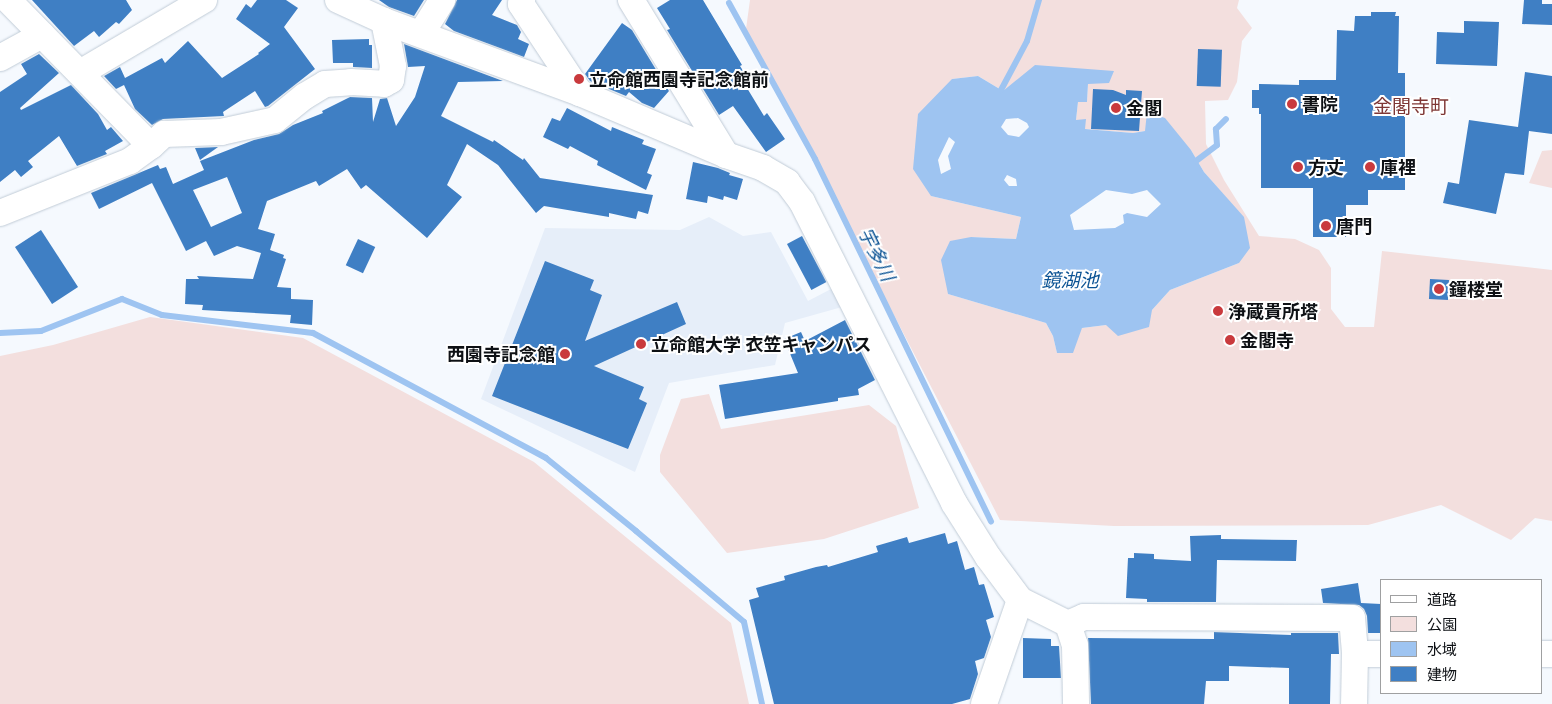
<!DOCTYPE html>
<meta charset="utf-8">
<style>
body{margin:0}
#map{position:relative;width:1552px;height:704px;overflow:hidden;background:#f5f9fe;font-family:"Golos Text","Noto Sans JP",sans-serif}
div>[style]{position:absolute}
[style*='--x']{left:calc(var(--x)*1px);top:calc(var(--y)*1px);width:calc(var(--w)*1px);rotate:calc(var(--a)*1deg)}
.built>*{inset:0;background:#e6eef9}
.green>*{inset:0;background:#f3dfde}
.water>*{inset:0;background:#9ec4f1}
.stream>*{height:6px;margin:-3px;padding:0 3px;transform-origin:3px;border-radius:3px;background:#9ec4f1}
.building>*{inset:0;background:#3f7fc4;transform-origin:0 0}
.roads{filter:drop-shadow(0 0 1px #c1ccd7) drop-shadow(0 0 1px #c1ccd7)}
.minor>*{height:26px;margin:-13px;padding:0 13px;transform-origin:13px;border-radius:13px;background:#fff}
.dots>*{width:14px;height:14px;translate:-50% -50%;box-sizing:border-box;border:2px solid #fff;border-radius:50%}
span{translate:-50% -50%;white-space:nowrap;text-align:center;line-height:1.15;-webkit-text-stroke:4px #fff;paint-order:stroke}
.poi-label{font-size:18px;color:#0e1115;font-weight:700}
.left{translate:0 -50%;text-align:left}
.right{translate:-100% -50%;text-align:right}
.neighbourhood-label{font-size:19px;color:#7f3735}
.water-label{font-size:19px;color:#0c5394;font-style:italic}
.legend{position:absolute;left:1380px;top:579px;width:162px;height:115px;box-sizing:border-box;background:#fff;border:1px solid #9fa0a1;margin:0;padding:6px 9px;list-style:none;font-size:15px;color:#0e1115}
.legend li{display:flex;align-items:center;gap:10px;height:25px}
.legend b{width:25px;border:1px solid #9fa0a1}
</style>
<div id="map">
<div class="built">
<div style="clip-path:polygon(709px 217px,743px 236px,771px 232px,808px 301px,833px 288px,842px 307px,785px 323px,775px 365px,669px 383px,635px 472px,481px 399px,545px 228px,680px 230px)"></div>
</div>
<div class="green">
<div style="clip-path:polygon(evenodd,750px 0,1239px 0,1237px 8px,1252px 28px,1242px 41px,1237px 82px,1228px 100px,1205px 101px,1206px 144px,1224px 180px,1259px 236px,1295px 239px,1319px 250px,1331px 268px,1331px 309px,1345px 327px,1374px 327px,1382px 251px,1552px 270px,1552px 521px,1535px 518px,1511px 540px,1441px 505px,1368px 525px,1114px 526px,1000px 520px,746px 29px,750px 0,978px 76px,1003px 91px,1113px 76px,1088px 83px,1087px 102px,1078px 102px,1076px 120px,1085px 129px,1133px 133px,1145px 131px,1191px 150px,1204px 172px,1243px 217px,1239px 263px,1170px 290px,1152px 310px,1106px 325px,1082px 328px,1057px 353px,1053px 336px,1046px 323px,948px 294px,971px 237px,1016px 239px,1021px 217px,931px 196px,952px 79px,978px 76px)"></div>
<div style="clip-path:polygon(1552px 150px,1552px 188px,1529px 183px,1542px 151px)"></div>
<div style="clip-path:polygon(150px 317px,303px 338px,534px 462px,731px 623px,749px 704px,0 704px,0 356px,53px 345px)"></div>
<div style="clip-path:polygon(709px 394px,721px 429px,869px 405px,896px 426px,919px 508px,824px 539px,727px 553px,660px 472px,660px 455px,681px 399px)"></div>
</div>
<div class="water">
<div style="clip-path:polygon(evenodd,1035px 65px,1114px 71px,1109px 83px,1088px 84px,1087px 102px,1078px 102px,1076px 120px,1086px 119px,1085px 129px,1133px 133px,1145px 131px,1147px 112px,1165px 118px,1191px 150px,1204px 172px,1244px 217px,1250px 248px,1239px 263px,1170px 290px,1152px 310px,1149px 327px,1118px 336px,1106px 325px,1082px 328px,1073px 353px,1057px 353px,1053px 336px,1046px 323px,948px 294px,941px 260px,950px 241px,971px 237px,1016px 239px,1021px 217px,931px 196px,913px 169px,918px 114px,952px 79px,978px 76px,1003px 91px,1035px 65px,1018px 118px,1027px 123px,1029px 127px,1019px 137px,1008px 135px,1001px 127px,1006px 119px,1018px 118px,1035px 65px,949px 137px,955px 142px,948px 156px,951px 169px,941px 174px,938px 160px,949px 137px,1035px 65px,1007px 175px,1016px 179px,1017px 186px,1009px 186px,1004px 180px,1007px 175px,1035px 65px,1106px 190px,1132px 194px,1147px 190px,1161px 204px,1147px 217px,1127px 213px,1123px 215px,1124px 223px,1115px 228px,1074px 230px,1070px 215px,1106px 190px)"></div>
</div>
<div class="stream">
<div style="--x:729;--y:3;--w:178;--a:61.1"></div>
<div style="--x:815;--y:159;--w:403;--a:64.1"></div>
<div style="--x:1001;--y:90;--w:55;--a:-62"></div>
<div style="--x:1027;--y:41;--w:43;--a:-73.7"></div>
<div style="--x:1196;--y:161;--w:26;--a:-37"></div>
<div style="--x:1217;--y:145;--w:16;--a:-94"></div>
<div style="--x:1216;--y:129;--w:14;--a:-45"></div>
<div style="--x:0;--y:333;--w:41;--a:-2.8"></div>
<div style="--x:41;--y:331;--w:87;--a:-21.6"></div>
<div style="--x:122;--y:299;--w:43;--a:21.8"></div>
<div style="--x:162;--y:315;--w:152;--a:6.8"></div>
<div style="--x:313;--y:333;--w:264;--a:28.2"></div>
<div style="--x:546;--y:458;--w:116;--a:39"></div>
<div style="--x:636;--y:531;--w:141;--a:40.1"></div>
<div style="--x:744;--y:622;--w:84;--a:77.6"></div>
</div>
<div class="building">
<div style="clip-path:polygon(32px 0,126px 0,132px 10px,119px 24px,116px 22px,99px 37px,94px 31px,74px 46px)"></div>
<div style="clip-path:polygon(257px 0,286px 0,298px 8px,284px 27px,315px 69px,268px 106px,265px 107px,255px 91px,223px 112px,224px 116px,163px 119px,152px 125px,135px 109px,124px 85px,116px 89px,104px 76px,120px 67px,125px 78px,162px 58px,165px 63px,188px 41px,222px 78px,259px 54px,258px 53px,270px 44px,236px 19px,246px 4px,251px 8px)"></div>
<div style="clip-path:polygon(379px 0,424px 0,414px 16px,389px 7px)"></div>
<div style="clip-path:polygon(457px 0,502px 0,492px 15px,517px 25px,521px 32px,518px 39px,529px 44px,524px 57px,454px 31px,445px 24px)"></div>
<div style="clip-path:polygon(670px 0,703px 0,742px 65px,740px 66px,752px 85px,747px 88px,764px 116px,767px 113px,785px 139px,766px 152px,733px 106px,719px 115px,667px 30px,670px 29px,657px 8px)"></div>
<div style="clip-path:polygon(1524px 0,1542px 0,1542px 4px,1552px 4px,1552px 25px,1522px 24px)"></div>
<div style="clip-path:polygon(1371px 12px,1396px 12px,1395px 16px,1399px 16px,1398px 73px,1405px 73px,1405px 190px,1368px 190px,1368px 205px,1346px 205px,1346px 237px,1313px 237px,1313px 188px,1261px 188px,1261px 114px,1259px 114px,1259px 108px,1252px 108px,1252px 90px,1259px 90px,1259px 84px,1299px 85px,1299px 80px,1336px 80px,1337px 30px,1354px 31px,1355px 16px,1371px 16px)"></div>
<div style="clip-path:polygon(1464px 21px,1499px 22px,1497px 66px,1436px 64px,1437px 32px,1464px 33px)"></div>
<div style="clip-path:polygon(622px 23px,632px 30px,669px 91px,654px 108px,642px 103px,629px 92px,626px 96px,609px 89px,601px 82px,599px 85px,590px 81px,585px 74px)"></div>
<div style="clip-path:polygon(369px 39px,369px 45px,372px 45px,372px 68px,353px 67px,353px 63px,333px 63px,332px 40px)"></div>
<div style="clip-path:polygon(evenodd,404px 44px,503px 81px,458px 82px,441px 116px,493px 142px,494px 140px,523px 160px,524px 158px,540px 178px,653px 195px,648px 214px,638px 211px,636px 219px,609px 213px,609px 217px,544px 206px,536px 213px,498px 165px,467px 144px,447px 185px,462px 197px,427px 238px,366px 185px,361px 189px,347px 169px,319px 186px,316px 181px,267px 201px,258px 229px,275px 234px,270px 250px,284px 255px,283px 258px,286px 259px,277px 287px,291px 288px,291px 299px,313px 300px,312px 325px,290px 323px,291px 315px,202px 310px,203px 305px,185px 304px,186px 279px,199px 279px,197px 276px,253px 279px,261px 253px,237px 246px,214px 256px,206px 241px,186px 251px,152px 183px,99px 209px,91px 193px,158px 165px,160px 169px,166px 167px,173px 184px,204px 170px,200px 161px,254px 140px,279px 134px,293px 125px,323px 113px,322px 111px,350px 97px,372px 98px,373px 122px,380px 99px,387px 98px,396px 126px,415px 97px,425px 66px,408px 67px,404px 44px,227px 177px,242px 213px,211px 227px,193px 190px,227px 177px)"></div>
<div style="left:1198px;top:49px;width:24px;height:37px;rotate:2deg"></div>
<div style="clip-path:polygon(39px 54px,59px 73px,20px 108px,21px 110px,71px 85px,98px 114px,107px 130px,111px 127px,123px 141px,105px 151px,107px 154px,77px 166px,59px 136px,28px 161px,33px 167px,21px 177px,15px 170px,0 182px,0 92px,27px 74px,21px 64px)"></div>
<div style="clip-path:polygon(1525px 72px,1552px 76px,1552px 134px,1529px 131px,1524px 175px,1505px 173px,1496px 214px,1443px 203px,1448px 182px,1459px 184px,1469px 120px,1518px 127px)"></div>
<div style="clip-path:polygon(1093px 89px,1113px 90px,1126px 95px,1126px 90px,1142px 91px,1139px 131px,1091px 129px)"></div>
<div style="clip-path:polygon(567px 108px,611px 131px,612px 127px,644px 140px,642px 144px,656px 149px,647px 173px,652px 175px,646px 190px,597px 165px,598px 161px,570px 146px,568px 149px,543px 137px,552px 118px,560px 121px)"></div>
<div style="clip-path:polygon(218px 147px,200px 160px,195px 148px)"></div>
<div style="clip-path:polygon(693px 162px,718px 168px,730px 173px,729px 175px,743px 179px,737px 200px,724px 196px,723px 200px,708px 196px,707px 203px,686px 199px)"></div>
<div style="left:41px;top:230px;width:68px;height:31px;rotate:57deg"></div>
<div style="left:802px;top:236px;width:52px;height:17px;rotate:62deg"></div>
<div style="left:358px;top:239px;width:19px;height:29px;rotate:25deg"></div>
<div style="clip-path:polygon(545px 261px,594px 280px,590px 290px,602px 295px,585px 341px,677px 302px,686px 324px,594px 366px,644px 387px,639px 399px,647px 403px,628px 449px,492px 396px)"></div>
<div style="left:1430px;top:279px;width:19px;height:20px;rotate:3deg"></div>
<div style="clip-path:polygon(845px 320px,875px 380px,858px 389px,859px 395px,838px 398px,838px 401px,725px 419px,719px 385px,798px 373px,784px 339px,801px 332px,805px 341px)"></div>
<div style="clip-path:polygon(945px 533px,948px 544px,957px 541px,965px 570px,974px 567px,979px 585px,984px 584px,994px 617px,986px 620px,991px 637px,984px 658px,975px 661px,978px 674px,970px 699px,952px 704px,774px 704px,749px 600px,759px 597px,756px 588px,785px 580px,784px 576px,816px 567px,827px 565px,828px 567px,878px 552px,876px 546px,907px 537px,909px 543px)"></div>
<div style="clip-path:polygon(1221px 535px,1221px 539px,1297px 540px,1296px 561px,1217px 560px,1216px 602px,1147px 602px,1147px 599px,1126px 598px,1128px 558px,1134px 558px,1134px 553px,1154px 554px,1154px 559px,1191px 561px,1190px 536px)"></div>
<div style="clip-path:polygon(1358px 583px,1361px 603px,1381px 604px,1381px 633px,1368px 633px,1367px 616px,1364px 609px,1359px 605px,1323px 603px,1321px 589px)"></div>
<div style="clip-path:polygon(1214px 632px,1291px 635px,1291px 633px,1338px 633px,1339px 654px,1331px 654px,1330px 704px,1289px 704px,1289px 668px,1229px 666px,1229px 681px,1206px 681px,1204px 704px,1091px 704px,1088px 638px,1214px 639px)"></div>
<div style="clip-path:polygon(1023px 638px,1051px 639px,1051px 646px,1059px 646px,1061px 678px,1023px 678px)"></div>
</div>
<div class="roads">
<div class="minor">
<div style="--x:8;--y:0;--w:204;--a:45.6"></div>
<div style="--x:338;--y:0;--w:51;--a:24.5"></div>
<div style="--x:384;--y:21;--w:209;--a:20.2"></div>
<div style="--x:580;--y:93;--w:159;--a:23"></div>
<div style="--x:726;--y:155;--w:39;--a:19"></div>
<div style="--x:763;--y:168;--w:28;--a:30"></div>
<div style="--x:787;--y:182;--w:25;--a:53"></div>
<div style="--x:802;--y:202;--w:337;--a:63.2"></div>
<div style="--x:954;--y:503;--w:64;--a:57.8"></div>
<div style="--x:988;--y:557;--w:54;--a:53.3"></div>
<div style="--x:1020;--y:600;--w:54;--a:26.6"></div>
<div style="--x:1068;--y:624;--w:22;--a:72"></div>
<div style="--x:1075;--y:645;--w:59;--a:89"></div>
<div style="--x:522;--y:0;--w:4;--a:104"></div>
<div style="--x:521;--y:4;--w:107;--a:56.5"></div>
<div style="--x:631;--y:0;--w:182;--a:58.5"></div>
<div style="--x:421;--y:34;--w:40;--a:-58"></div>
<div style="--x:0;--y:58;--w:48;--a:-28.7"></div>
<div style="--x:80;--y:73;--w:144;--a:-30.5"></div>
<div style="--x:0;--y:213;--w:140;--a:-21.8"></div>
<div style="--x:130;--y:161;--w:26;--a:-36"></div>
<div style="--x:151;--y:146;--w:18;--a:-43"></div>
<div style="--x:164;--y:134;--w:57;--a:-2"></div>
<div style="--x:221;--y:132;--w:55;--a:-12.5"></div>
<div style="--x:275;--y:120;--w:38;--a:-39"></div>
<div style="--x:305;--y:96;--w:23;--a:-31"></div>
<div style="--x:325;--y:84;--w:26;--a:-4"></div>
<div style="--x:351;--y:82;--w:33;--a:3"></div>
<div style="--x:384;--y:84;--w:8;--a:-30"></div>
<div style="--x:391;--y:80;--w:14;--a:-82"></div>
<div style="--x:393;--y:66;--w:46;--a:-101.3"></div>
<div style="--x:1068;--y:624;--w:17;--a:-24"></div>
<div style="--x:1084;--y:617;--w:268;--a:0.2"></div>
<div style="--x:1352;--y:618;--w:36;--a:85"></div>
<div style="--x:1355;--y:654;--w:50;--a:91.1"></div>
<div style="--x:1355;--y:654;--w:26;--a:0"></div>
<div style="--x:1541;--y:654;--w:11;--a:0"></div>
<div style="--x:984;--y:704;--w:110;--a:-70.9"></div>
</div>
</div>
<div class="dots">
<div style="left:579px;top:79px;background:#c93a3d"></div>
<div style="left:1292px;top:104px;background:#c93a3d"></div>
<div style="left:1116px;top:108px;background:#c93a3d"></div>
<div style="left:1298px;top:167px;background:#c93a3d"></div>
<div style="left:1370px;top:167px;background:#c93a3d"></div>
<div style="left:1326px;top:226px;background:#c93a3d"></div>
<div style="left:1439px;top:289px;background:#c93a3d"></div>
<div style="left:1218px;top:311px;background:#c93a3d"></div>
<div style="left:1230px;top:340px;background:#c93a3d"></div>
<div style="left:641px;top:344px;background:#c93a3d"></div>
<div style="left:565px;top:354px;background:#c93a3d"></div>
</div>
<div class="poi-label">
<span class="left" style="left:589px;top:79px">立命館西園寺記念館前</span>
<span class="left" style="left:1302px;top:104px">書院</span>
<span class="left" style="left:1126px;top:108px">金閣</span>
<span class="left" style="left:1308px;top:167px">方丈</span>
<span class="left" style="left:1380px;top:167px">庫裡</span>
<span class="left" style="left:1336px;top:226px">唐門</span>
<span class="left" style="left:1449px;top:289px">鐘楼堂</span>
<span class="left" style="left:1228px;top:311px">浄蔵貴所塔</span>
<span class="left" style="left:1240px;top:340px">金閣寺</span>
<span class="left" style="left:651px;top:344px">立命館大学 衣笠キャンパス</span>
<span class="right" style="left:555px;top:354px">西園寺記念館</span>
</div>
<div class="neighbourhood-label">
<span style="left:1411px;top:106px">金閣寺町</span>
</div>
<div class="water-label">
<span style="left:877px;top:254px;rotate:64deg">宇多川</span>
<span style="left:1070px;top:280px">鏡湖池</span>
</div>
<ul class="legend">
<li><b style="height:6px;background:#fff"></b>道路</li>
<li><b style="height:14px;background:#f3dfde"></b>公園</li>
<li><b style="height:14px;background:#9ec4f1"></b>水域</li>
<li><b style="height:14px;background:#3f7fc4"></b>建物</li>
</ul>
</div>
